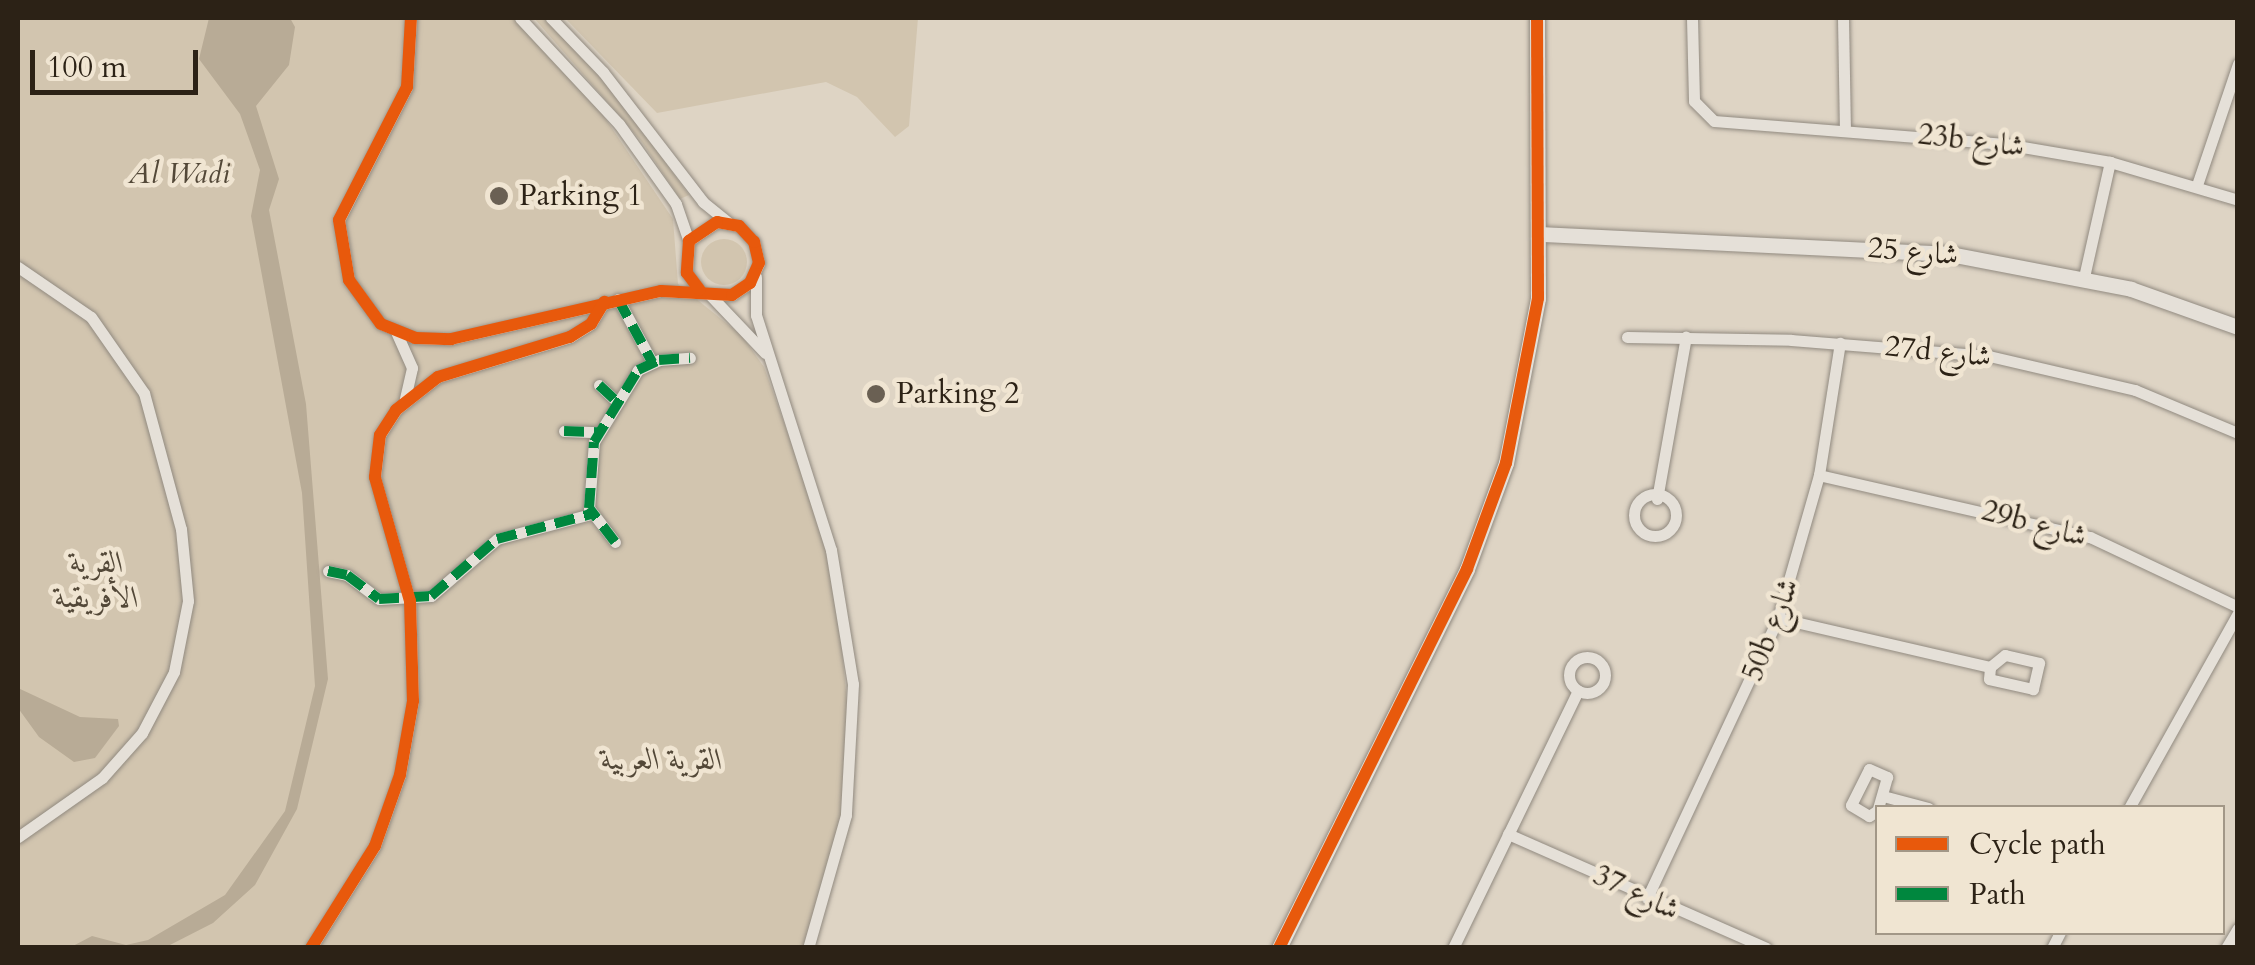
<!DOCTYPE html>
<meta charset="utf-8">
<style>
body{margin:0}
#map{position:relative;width:2255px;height:965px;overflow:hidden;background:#ded4c4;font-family:Cardo,Amiri,serif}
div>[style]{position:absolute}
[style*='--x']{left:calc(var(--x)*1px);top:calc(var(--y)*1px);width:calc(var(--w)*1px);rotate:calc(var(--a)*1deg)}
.green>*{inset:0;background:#d2c5af}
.round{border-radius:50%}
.water>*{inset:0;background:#b8ab96}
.roads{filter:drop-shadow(0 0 2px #918a80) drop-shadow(0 0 2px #918a80)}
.street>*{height:11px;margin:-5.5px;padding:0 5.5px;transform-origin:5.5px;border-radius:5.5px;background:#e5e0d8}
.street>.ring{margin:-5.5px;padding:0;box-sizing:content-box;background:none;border:11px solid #e5e0d8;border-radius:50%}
.secondary>*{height:15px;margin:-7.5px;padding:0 7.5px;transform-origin:7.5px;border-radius:7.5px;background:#e5e0d8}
.quiet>*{height:10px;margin-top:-5px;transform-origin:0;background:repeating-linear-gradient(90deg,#00873e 0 20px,transparent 0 30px)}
.cycleway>*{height:12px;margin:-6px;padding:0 6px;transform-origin:6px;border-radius:6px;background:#e8590c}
.dots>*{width:28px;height:28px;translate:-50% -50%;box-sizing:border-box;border:5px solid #f0e5d2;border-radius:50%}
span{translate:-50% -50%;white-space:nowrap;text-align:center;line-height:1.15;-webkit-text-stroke:9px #f0e5d2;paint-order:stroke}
.street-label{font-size:30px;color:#2c2216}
.park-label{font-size:30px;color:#534838;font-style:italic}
.poi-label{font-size:30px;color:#2c2216}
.left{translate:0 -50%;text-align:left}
.frame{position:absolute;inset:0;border:20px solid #2c2216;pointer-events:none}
.legend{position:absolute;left:1875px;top:805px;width:350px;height:130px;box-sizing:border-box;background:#f0e5d2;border:2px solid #a29787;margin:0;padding:12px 18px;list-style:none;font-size:30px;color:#2c2216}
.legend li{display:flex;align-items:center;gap:20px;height:50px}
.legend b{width:50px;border:2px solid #a29787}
.scale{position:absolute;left:30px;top:50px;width:168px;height:45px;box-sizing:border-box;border:5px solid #2c2216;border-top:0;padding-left:12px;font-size:30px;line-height:35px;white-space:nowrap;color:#2c2216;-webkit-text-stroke:8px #f0e5d2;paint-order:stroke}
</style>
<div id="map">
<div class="green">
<div style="clip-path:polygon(18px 18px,515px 18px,601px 112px,673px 219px,678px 284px,742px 336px,764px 367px,833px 560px,850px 732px,842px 820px,805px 947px,18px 947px)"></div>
<div style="clip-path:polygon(534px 18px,545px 18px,615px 93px,689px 195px,680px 199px,642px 142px)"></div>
<div style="clip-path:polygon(565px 18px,918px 18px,909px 126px,895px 137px,857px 97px,826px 82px,657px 113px)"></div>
<div class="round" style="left:701px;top:239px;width:46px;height:46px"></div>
</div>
<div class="water">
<div style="clip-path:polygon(209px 18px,290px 18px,295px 27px,289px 65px,256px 106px,279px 179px,269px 210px,306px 404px,328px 679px,297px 809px,255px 885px,213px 923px,166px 947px,71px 947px,92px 936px,126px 945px,148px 940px,225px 895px,285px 811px,315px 686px,302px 493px,251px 216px,260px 170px,240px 114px,199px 59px)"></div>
<div style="clip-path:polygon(18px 688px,80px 717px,118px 719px,119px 726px,95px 758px,74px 762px,39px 737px,18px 708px)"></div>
</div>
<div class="roads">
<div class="street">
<div style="--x:411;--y:18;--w:69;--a:93.3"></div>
<div style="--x:407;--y:87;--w:149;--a:117.1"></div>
<div style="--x:339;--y:220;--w:61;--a:80.5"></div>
<div style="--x:349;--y:280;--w:54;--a:54"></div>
<div style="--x:381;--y:324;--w:37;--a:22"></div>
<div style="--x:415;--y:338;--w:36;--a:2"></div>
<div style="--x:451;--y:339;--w:215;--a:-12.9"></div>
<div style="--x:661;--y:291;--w:71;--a:3.2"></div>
<div style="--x:732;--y:295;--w:22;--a:-34"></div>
<div style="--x:750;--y:283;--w:22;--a:-66"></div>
<div style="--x:759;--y:263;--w:22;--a:-103"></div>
<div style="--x:754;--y:242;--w:22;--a:-133"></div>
<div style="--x:739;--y:226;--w:22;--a:-170"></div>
<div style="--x:717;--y:222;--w:34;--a:146"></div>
<div style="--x:689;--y:241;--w:32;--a:94"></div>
<div style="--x:687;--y:273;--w:21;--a:53"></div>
<div style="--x:520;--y:18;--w:145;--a:47"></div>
<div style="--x:619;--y:124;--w:98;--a:54.5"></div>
<div style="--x:676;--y:204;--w:39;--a:71"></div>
<div style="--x:551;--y:18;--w:75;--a:46.1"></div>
<div style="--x:603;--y:72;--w:164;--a:52.4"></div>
<div style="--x:703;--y:202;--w:33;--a:39"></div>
<div style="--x:1692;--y:18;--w:83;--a:88.6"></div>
<div style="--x:1694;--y:101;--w:28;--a:45"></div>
<div style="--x:1714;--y:121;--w:292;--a:4.5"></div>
<div style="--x:2005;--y:144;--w:107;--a:9.7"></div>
<div style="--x:2110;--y:162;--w:134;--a:16.5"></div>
<div style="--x:1843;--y:18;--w:111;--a:89"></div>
<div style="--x:2197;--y:185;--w:128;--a:-71.3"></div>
<div style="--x:18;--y:267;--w:88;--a:34.4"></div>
<div style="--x:91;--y:317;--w:93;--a:55.1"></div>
<div style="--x:144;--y:393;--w:141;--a:74.8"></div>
<div style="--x:181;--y:529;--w:72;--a:84.4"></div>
<div style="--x:188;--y:601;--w:72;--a:101.2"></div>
<div style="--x:174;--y:672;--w:69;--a:117.7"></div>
<div style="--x:142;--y:733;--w:60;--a:131.6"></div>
<div style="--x:102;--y:778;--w:103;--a:144.9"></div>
<div style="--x:756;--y:277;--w:38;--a:90"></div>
<div style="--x:756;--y:315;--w:247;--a:72.3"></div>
<div style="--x:831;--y:550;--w:136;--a:80.7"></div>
<div style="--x:853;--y:684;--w:131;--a:93.1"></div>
<div style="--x:846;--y:815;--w:138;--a:105.9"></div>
<div style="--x:2084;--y:277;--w:118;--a:-77.3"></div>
<div style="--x:710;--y:295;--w:80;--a:46.5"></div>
<div style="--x:618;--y:299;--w:72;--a:61.6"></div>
<div style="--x:397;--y:334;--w:37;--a:66"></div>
<div style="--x:412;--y:368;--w:32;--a:103"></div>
<div style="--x:1627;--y:337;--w:164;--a:1"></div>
<div style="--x:1791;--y:340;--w:199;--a:4.6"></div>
<div style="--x:1989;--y:356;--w:150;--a:13.1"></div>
<div style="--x:2135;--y:390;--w:112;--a:22.7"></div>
<div style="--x:599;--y:385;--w:23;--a:43"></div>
<div style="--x:564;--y:431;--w:34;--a:2"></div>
<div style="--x:1819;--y:475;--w:278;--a:12.9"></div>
<div style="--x:2090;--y:537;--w:164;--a:25.3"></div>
<div class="ring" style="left:1634px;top:494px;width:31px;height:31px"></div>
<div style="--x:1657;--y:499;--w:165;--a:-79.9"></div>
<div style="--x:615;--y:542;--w:43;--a:-127.4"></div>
<div style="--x:589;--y:508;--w:66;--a:-85.7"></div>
<div style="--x:594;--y:442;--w:84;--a:-58.6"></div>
<div style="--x:638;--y:370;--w:23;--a:-25"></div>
<div style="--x:659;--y:360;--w:31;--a:-4"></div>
<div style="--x:328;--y:571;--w:19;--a:12"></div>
<div style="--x:347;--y:575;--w:40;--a:37"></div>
<div style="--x:379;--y:599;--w:52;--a:-3.3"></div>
<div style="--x:431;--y:596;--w:87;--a:-40.8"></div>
<div style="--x:497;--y:539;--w:97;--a:-14.9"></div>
<div style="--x:1778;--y:618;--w:218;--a:13"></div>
<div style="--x:2005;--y:655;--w:35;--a:13"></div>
<div style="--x:2039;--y:663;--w:27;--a:103"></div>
<div style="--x:2033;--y:689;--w:45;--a:-167.2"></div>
<div style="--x:1989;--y:679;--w:12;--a:-85"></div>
<div style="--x:1990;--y:667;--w:19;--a:-39"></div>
<div class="ring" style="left:1569px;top:657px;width:25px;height:25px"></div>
<div style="--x:1883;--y:796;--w:47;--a:14.9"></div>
<div style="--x:2129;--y:808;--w:223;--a:-60.8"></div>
<div style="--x:1878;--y:810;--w:11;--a:146"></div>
<div style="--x:1869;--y:816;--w:21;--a:-149"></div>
<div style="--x:1851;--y:805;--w:40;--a:-63.4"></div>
<div style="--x:1869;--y:769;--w:20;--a:24"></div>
<div style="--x:1887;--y:777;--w:32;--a:106"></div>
<div style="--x:1508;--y:834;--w:282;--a:23.8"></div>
<div style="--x:1647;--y:898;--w:309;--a:-64.9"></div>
<div style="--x:1778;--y:618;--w:149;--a:-74"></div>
<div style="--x:1819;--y:475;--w:134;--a:-81"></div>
<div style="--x:311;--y:948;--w:120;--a:-57.9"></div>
<div style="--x:375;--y:846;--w:75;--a:-70.6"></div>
<div style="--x:400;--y:775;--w:75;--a:-80"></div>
<div style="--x:413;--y:701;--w:100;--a:-91.7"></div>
<div style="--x:410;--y:601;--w:129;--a:-105.8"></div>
<div style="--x:375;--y:477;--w:42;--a:-83.2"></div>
<div style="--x:380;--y:435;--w:30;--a:-57"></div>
<div style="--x:396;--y:410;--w:53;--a:-38.2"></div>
<div style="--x:438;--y:377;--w:138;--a:-16.9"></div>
<div style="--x:570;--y:337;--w:25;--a:-32"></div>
<div style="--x:591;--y:324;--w:26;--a:-59"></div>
<div style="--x:1453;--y:948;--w:286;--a:-64.1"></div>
<div style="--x:2052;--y:948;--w:18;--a:-63"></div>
<div style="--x:2226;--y:948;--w:23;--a:-59"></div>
</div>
<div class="secondary">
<div style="--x:1541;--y:234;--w:409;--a:2.8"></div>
<div style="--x:1950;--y:254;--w:184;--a:10.9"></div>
<div style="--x:2131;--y:289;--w:114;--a:19.6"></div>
<div style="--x:1279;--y:948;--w:423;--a:-63.6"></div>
<div style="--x:1467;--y:569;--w:113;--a:-69.8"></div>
<div style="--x:1506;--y:463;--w:168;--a:-79"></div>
<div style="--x:1538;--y:298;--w:280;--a:-90.2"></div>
</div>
</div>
<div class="quiet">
<div style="--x:618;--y:299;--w:72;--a:61.6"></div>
<div style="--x:599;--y:385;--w:23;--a:43"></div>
<div style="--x:564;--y:431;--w:34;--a:2"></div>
<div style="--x:615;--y:542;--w:43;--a:-127.4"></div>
<div style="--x:589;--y:508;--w:66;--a:-85.7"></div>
<div style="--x:594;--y:442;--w:84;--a:-58.6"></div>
<div style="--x:638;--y:370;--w:23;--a:-25"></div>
<div style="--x:659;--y:360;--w:31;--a:-4"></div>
<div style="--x:328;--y:571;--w:19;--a:12"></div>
<div style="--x:347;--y:575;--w:40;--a:37"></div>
<div style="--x:379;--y:599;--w:52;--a:-3.3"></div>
<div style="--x:431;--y:596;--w:87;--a:-40.8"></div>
<div style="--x:497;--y:539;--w:97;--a:-14.9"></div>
</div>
<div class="cycleway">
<div style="--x:411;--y:18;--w:69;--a:93.3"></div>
<div style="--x:407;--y:87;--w:149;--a:117.1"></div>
<div style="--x:339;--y:220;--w:61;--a:80.5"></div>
<div style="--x:349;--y:280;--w:54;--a:54"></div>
<div style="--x:381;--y:324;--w:37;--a:22"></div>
<div style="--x:415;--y:338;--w:36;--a:2"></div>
<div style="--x:451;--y:339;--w:215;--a:-12.9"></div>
<div style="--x:661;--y:291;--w:71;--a:3.2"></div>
<div style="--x:732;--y:295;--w:22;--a:-34"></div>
<div style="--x:750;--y:283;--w:22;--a:-66"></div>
<div style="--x:759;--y:263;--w:22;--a:-103"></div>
<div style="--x:754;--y:242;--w:22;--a:-133"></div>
<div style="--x:739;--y:226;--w:22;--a:-170"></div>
<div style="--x:717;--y:222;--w:34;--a:146"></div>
<div style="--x:689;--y:241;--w:32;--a:94"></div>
<div style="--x:687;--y:273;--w:21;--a:53"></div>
<div style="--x:311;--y:948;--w:120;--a:-57.9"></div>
<div style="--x:375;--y:846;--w:75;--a:-70.6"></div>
<div style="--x:400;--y:775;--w:75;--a:-80"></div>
<div style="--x:413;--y:701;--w:100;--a:-91.7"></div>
<div style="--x:410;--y:601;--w:129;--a:-105.8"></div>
<div style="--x:375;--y:477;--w:42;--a:-83.2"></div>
<div style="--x:380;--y:435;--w:30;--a:-57"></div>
<div style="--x:396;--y:410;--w:53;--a:-38.2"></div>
<div style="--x:438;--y:377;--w:138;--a:-16.9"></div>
<div style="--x:570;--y:337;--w:25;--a:-32"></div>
<div style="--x:591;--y:324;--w:26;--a:-59"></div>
<div style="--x:1279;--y:948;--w:423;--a:-63.6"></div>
<div style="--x:1467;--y:569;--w:113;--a:-69.8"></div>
<div style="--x:1506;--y:463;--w:168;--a:-79"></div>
<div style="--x:1538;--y:298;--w:280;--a:-90.2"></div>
</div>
<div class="dots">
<div style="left:499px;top:196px;background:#6a6053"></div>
<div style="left:876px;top:394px;background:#6a6053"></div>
</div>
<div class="street-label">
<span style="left:1971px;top:141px;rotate:7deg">23b شارع</span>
<span style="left:1913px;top:252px;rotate:5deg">شارع 25</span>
<span style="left:1938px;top:352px;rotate:6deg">27d شارع</span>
<span style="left:2034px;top:524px;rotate:15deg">29b شارع</span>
<span style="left:1771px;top:630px;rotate:-69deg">50b شارع</span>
<span style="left:1636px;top:893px;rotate:25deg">شارع 37</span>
</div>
<div class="park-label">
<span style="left:179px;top:174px">Al Wadi</span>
<span style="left:97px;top:580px">القرية<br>الأفريقية</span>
<span style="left:662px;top:760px">القرية العربية</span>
</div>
<div class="poi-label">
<span class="left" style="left:519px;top:196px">Parking 1</span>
<span class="left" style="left:896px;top:394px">Parking 2</span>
</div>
<div class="frame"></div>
<ul class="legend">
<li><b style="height:12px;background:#e8590c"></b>Cycle path</li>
<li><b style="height:12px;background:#00873e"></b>Path</li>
</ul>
<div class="scale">100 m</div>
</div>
